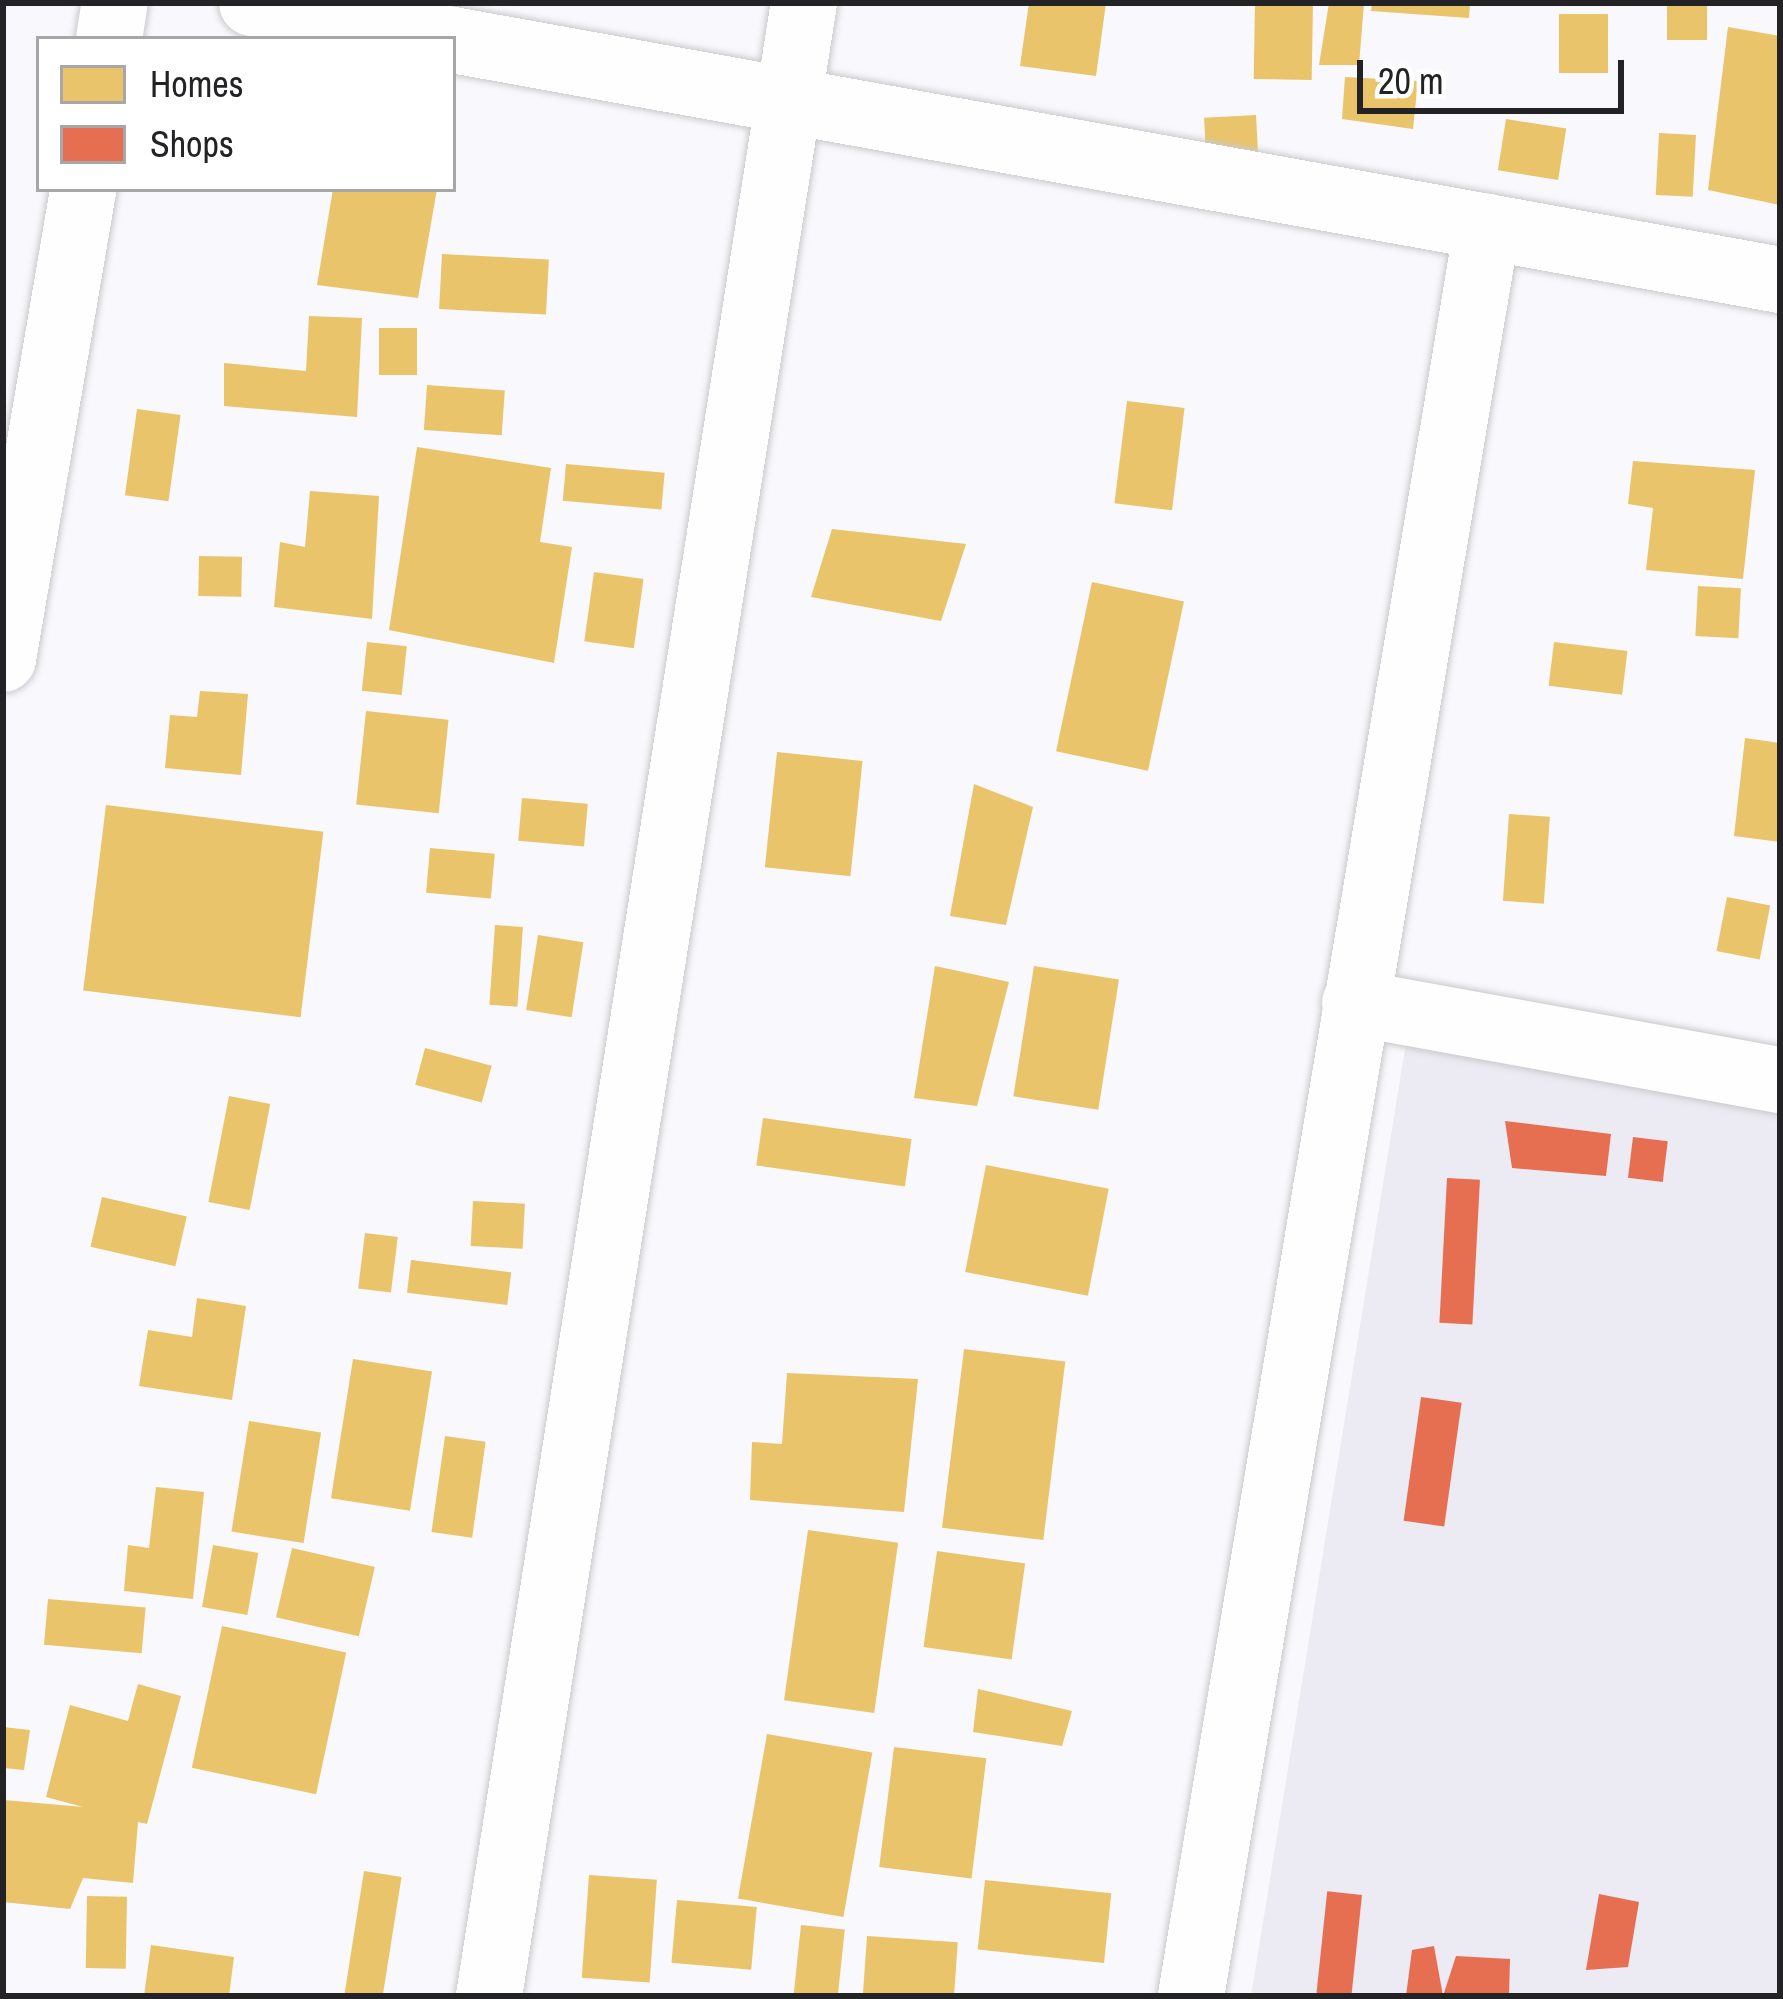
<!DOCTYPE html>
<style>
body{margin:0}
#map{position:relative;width:1783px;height:1999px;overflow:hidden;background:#f9f8fc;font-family:"Archivo Narrow",sans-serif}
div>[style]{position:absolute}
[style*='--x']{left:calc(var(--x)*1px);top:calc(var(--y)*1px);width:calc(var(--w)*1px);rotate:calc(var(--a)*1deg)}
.built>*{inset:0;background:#eceaf2}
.homes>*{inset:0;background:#e9c46a;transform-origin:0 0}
.shops>*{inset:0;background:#e76f51;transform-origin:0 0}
.roads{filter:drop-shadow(0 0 3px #cac9cc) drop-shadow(0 0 3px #cac9cc)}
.street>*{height:66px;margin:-33px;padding:0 33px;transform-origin:33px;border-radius:33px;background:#fefeff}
span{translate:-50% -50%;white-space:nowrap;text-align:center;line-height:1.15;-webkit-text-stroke:12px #fff;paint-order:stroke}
.frame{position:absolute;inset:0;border:6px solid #232225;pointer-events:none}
.legend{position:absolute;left:36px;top:36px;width:420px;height:156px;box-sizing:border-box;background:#fff;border:3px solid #a7a7a8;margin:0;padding:15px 21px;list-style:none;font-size:36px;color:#232225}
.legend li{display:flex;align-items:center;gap:24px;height:60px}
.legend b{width:60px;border:3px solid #a7a7a8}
.scale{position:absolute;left:1357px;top:60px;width:267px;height:54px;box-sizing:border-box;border:6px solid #232225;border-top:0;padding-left:15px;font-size:36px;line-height:42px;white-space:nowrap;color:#232225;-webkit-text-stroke:9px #fff;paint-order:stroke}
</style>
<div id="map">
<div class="built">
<div style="clip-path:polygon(1413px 1000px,1780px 1065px,1780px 1996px,1251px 1996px)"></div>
</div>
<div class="homes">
<div style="clip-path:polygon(1029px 3px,1106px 3px,1096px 76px,1020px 66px)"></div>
<div style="left:1255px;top:3px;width:58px;height:76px;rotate:1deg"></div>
<div style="clip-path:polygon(1329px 3px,1364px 3px,1359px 65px,1319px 65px)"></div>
<div style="clip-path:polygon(1372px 3px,1470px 3px,1469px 18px,1371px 11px)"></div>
<div style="left:1667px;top:3px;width:40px;height:37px"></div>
<div style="left:1559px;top:14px;width:49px;height:59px"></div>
<div style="clip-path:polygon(1728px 27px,1780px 36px,1780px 205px,1708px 190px)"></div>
<div style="clip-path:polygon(1345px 77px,1418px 81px,1413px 129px,1342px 119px)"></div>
<div style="left:1256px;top:115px;width:51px;height:52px;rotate:87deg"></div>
<div style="left:1506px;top:119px;width:61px;height:52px;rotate:9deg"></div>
<div style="left:1659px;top:133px;width:37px;height:62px;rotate:3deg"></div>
<div style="clip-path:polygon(333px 189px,437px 189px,418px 298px,317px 285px)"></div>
<div style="left:442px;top:254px;width:107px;height:55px;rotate:3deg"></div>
<div style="clip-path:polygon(309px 316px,362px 318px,357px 417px,224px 406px,224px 363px,306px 371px)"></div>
<div style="left:379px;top:328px;width:38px;height:47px"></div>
<div style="left:427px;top:385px;width:78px;height:45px;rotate:4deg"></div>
<div style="left:1127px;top:401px;width:58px;height:103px;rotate:7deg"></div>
<div style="left:137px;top:409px;width:44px;height:87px;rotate:8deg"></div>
<div style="clip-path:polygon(417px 447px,551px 468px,540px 542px,572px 547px,554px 663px,389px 630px)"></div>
<div style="clip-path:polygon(1633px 461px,1755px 470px,1743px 579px,1646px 570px,1653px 508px,1628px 504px)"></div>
<div style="left:566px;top:464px;width:99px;height:37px;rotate:5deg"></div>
<div style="clip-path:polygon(310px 491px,379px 496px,372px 619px,274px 607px,280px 542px,305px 547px)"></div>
<div style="clip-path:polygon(832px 529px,966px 544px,941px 621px,811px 597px)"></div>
<div style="left:199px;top:556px;width:43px;height:40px;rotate:1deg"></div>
<div style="left:594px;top:572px;width:50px;height:70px;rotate:8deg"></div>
<div style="left:1092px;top:582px;width:94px;height:173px;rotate:12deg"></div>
<div style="left:1698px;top:586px;width:43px;height:50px;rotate:3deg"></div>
<div style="left:367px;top:642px;width:40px;height:49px;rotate:6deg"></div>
<div style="left:1554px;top:642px;width:74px;height:44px;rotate:7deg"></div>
<div style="clip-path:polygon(200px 691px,248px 694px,241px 775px,165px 768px,170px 715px,197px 717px)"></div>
<div style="left:366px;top:711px;width:83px;height:94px;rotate:6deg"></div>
<div style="clip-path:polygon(1745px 738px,1780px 743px,1780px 842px,1734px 836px)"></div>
<div style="left:777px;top:752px;width:86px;height:116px;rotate:6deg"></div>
<div style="clip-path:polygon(974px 784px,1033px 807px,1006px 925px,950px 916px)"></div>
<div style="left:522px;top:798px;width:66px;height:43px;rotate:5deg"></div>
<div style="left:106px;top:805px;width:219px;height:187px;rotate:7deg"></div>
<div style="left:1509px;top:814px;width:41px;height:87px;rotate:4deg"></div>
<div style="left:430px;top:848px;width:65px;height:45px;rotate:5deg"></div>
<div style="left:1727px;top:897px;width:44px;height:55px;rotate:11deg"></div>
<div style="left:495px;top:925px;width:28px;height:80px;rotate:4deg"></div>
<div style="left:538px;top:935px;width:46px;height:76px;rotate:9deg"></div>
<div style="clip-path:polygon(935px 966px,1009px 982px,977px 1106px,914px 1098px)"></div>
<div style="left:1034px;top:966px;width:86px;height:132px;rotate:9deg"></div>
<div style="left:425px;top:1048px;width:69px;height:38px;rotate:15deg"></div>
<div style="left:229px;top:1096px;width:42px;height:108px;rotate:11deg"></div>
<div style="left:763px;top:1118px;width:150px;height:48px;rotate:8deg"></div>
<div style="left:986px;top:1165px;width:125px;height:109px;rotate:11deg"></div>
<div style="left:102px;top:1197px;width:87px;height:51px;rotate:13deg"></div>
<div style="left:473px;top:1201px;width:52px;height:45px;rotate:3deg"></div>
<div style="left:365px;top:1233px;width:33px;height:56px;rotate:7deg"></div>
<div style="left:411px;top:1260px;width:101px;height:33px;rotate:7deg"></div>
<div style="clip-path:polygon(197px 1298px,246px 1306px,232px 1400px,139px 1386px,148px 1330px,192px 1337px)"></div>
<div style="left:964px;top:1349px;width:102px;height:180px;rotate:7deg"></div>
<div style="left:353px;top:1359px;width:80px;height:141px;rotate:9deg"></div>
<div style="clip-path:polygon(787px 1373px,918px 1379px,904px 1512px,750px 1500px,752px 1442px,782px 1444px)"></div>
<div style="left:249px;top:1421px;width:73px;height:112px;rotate:9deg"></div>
<div style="left:445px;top:1436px;width:41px;height:97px;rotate:8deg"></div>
<div style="clip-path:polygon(156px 1487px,204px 1492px,193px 1599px,124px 1591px,128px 1545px,149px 1548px)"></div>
<div style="left:808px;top:1530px;width:91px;height:172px;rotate:8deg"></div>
<div style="left:213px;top:1545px;width:46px;height:63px;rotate:10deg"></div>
<div style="left:292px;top:1548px;width:85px;height:71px;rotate:13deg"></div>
<div style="left:937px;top:1551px;width:89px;height:97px;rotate:8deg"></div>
<div style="left:48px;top:1599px;width:98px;height:46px;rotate:5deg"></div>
<div style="left:222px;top:1626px;width:127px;height:145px;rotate:12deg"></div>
<div style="clip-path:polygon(138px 1684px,181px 1696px,147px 1824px,138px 1822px,133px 1883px,83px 1878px,70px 1909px,3px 1902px,4px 1800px,83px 1807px,46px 1797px,70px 1705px,128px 1721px)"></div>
<div style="clip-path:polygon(978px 1689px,1072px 1711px,1062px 1746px,973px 1732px)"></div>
<div style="clip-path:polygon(3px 1727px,30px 1730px,24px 1770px,3px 1768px)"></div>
<div style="left:767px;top:1734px;width:107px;height:167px;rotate:10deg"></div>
<div style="left:894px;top:1747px;width:93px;height:121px;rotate:7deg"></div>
<div style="left:364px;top:1871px;width:38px;height:126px;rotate:9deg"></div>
<div style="left:589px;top:1875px;width:68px;height:103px;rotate:4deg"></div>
<div style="left:985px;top:1880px;width:127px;height:70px;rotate:6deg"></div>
<div style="left:87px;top:1896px;width:40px;height:72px;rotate:1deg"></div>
<div style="left:677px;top:1900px;width:80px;height:63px;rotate:5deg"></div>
<div style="left:801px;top:1925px;width:44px;height:71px;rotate:6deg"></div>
<div style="left:867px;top:1936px;width:91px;height:60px;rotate:4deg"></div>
<div style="clip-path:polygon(151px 1945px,234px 1957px,229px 1996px,144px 1996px)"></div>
</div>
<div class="shops">
<div style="clip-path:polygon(1505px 1121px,1611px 1134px,1606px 1176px,1512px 1168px)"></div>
<div style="left:1633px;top:1137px;width:35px;height:41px;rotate:7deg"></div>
<div style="left:1447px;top:1178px;width:33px;height:145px;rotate:3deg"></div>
<div style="left:1421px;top:1397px;width:41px;height:125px;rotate:8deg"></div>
<div style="clip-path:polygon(1599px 1894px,1639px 1902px,1628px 1967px,1586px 1970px)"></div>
<div style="left:1362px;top:1895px;width:102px;height:35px;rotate:96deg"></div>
<div style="clip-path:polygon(1434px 1946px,1443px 1996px,1406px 1996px,1412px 1950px)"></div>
<div style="clip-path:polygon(1456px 1956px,1510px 1959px,1509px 1996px,1443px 1996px)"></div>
</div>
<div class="roads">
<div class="street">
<div style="--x:252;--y:3;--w:200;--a:10.4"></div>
<div style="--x:109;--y:39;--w:36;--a:-81"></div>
<div style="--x:453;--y:40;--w:1349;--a:10.25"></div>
<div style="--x:3;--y:659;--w:477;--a:-80.3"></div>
<div style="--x:1355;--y:1003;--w:432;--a:10.3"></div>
<div style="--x:489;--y:1996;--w:2018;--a:-81.02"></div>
<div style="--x:1191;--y:1996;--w:1794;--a:-80.5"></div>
</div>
</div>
<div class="frame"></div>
<ul class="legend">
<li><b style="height:33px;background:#e9c46a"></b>Homes</li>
<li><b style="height:33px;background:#e76f51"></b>Shops</li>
</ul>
<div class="scale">20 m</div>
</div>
